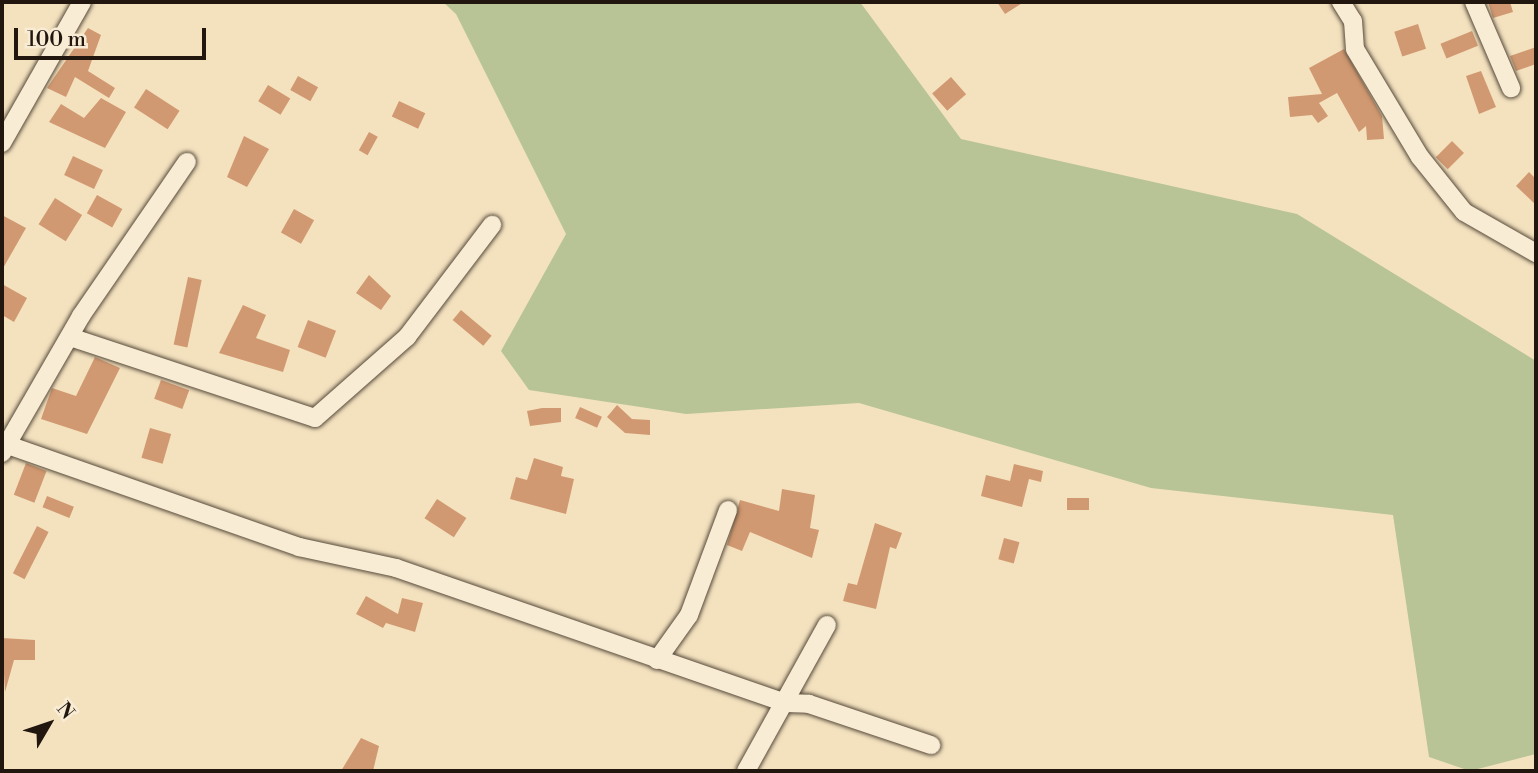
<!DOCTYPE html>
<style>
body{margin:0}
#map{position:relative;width:1538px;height:773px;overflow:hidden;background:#f4e2bf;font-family:"Libre Bodoni",serif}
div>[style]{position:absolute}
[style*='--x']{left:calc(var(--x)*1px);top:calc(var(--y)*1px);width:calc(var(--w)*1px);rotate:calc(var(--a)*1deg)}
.green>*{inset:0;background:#b8c495}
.building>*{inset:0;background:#d19971;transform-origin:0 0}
.roads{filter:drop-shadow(0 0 2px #564a3b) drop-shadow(0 0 2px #564a3b)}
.minor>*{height:18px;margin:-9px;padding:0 9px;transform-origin:9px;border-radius:9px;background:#f8ecd5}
span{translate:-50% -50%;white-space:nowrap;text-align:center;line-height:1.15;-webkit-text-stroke:5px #f8ecd5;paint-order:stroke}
.frame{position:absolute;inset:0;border:4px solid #22170f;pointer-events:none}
.north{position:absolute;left:14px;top:689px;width:70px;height:70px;-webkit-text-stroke:5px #f8ecd5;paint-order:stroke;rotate:51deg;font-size:19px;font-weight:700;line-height:28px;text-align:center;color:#22170f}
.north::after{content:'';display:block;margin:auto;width:24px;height:32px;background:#22170f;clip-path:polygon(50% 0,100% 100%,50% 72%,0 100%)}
.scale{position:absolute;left:14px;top:28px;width:192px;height:32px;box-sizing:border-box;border:4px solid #22170f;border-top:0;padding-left:9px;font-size:21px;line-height:24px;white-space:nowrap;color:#22170f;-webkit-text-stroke:5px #f8ecd5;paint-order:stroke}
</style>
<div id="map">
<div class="green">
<div style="clip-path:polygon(443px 2px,860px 2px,961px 139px,1297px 214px,1536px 361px,1536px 754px,1470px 771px,1429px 757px,1393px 515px,1151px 488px,859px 403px,686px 414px,529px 390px,501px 351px,566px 234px,456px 14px)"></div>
</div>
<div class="building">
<div style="clip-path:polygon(997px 2px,1024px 2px,1005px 14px)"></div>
<div style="clip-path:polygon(1488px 2px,1510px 2px,1513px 12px,1493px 18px)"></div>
<div style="left:1418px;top:24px;width:26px;height:25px;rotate:72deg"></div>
<div style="clip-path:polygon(88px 28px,101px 35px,88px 71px,115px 88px,109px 98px,75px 77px,66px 97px,47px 88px)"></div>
<div style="left:1472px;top:31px;width:16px;height:34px;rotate:68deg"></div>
<div style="clip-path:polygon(1536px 47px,1536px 64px,1516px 71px,1510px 56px)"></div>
<div style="clip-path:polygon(1344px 49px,1382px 116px,1384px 139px,1367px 140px,1366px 126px,1359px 132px,1337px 93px,1319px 103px,1328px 116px,1318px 123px,1312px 115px,1290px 117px,1288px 97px,1322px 94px,1309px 68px)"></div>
<div style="clip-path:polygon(1481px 71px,1496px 107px,1479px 114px,1466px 76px)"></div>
<div style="left:298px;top:76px;width:23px;height:16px;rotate:29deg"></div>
<div style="left:951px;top:77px;width:23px;height:25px;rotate:49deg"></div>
<div style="left:268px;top:85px;width:26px;height:19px;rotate:31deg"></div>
<div style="left:146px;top:89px;width:40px;height:22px;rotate:33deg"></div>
<div style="clip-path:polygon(101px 98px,126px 112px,105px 148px,49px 122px,61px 104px,84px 118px)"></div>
<div style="left:399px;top:101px;width:29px;height:17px;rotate:25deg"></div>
<div style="left:369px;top:132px;width:10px;height:21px;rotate:29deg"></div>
<div style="clip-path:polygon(244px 136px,269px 149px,247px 187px,227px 177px)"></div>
<div style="left:1452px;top:141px;width:17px;height:23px;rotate:45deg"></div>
<div style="left:73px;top:156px;width:33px;height:21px;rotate:25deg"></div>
<div style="clip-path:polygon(1529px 172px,1536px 179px,1536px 205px,1516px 186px)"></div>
<div style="left:97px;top:195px;width:29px;height:21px;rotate:29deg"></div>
<div style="left:55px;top:198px;width:32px;height:31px;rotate:32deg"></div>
<div style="left:294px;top:209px;width:23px;height:27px;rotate:29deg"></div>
<div style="clip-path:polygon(2px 215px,26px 228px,2px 270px)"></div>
<div style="clip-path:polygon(369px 275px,391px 296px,381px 310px,356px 293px)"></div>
<div style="left:188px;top:277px;width:14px;height:69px;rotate:12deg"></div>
<div style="clip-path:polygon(2px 284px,27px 298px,14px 322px,2px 315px)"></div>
<div style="clip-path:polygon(243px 305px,266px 315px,256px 338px,290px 350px,283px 372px,219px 353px)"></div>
<div style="left:461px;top:310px;width:40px;height:13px;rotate:40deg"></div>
<div style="left:308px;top:320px;width:30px;height:29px;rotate:21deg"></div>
<div style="clip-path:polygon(95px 357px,120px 368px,87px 434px,41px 419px,52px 388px,76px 396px)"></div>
<div style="left:161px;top:380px;width:30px;height:20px;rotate:20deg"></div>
<div style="clip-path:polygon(617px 405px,632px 419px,650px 420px,650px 435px,625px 433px,607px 417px)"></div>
<div style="left:580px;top:407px;width:24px;height:12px;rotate:24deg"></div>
<div style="clip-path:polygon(542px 408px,561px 408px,561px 422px,530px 426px,527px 411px)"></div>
<div style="left:150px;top:428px;width:22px;height:31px;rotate:16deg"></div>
<div style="clip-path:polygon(534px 458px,563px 467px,561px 476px,574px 479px,566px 514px,510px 499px,516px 477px,527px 480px)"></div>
<div style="left:26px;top:463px;width:22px;height:34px;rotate:21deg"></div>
<div style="clip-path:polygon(1014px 464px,1043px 471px,1041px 482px,1029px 479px,1022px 507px,981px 496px,986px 475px,1010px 481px)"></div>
<div style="clip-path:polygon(782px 489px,815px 495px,810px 528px,819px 530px,812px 558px,750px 532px,742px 551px,727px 545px,740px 500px,779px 511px)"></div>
<div style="left:47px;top:496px;width:29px;height:12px;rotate:22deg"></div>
<div style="left:1089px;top:498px;width:12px;height:22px;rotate:90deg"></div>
<div style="left:437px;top:499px;width:35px;height:23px;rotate:33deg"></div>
<div style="clip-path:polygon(875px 523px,902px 533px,896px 549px,890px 547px,876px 609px,843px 601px,848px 583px,857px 585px)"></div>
<div style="left:37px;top:526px;width:13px;height:53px;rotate:27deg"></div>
<div style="left:1004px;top:538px;width:16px;height:22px;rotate:15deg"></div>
<div style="clip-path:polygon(366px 596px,398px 614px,402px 598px,423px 603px,415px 632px,386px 623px,383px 628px,356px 614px)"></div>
<div style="clip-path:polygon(2px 638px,35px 640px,35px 660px,14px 660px,5px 692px)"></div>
<div style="clip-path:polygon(361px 738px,379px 746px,373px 771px,341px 771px)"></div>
</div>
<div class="roads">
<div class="minor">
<div style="--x:1341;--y:2;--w:22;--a:58"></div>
<div style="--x:1353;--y:21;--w:28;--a:86"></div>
<div style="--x:1355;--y:49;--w:126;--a:59"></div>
<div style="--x:1420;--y:157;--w:70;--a:51.3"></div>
<div style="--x:1464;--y:212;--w:83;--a:29.7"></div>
<div style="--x:1474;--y:2;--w:94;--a:66.7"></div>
<div style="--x:2;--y:143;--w:162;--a:-60.4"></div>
<div style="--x:70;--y:337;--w:258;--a:18.3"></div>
<div style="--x:315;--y:418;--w:123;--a:-41.4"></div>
<div style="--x:407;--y:337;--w:141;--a:-52.8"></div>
<div style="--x:2;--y:443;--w:315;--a:19.3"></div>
<div style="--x:299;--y:547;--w:99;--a:12.2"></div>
<div style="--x:396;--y:568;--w:413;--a:19.1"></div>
<div style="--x:786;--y:703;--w:23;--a:2"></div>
<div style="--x:809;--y:704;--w:129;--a:18.6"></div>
<div style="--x:2;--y:453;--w:158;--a:-60"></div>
<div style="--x:81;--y:316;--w:187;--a:-55.5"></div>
<div style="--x:657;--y:660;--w:55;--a:-54.6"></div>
<div style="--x:689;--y:615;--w:112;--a:-69.6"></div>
<div style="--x:746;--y:771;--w:167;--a:-61"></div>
</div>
</div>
<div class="frame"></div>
<div class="north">N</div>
<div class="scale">100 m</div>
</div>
